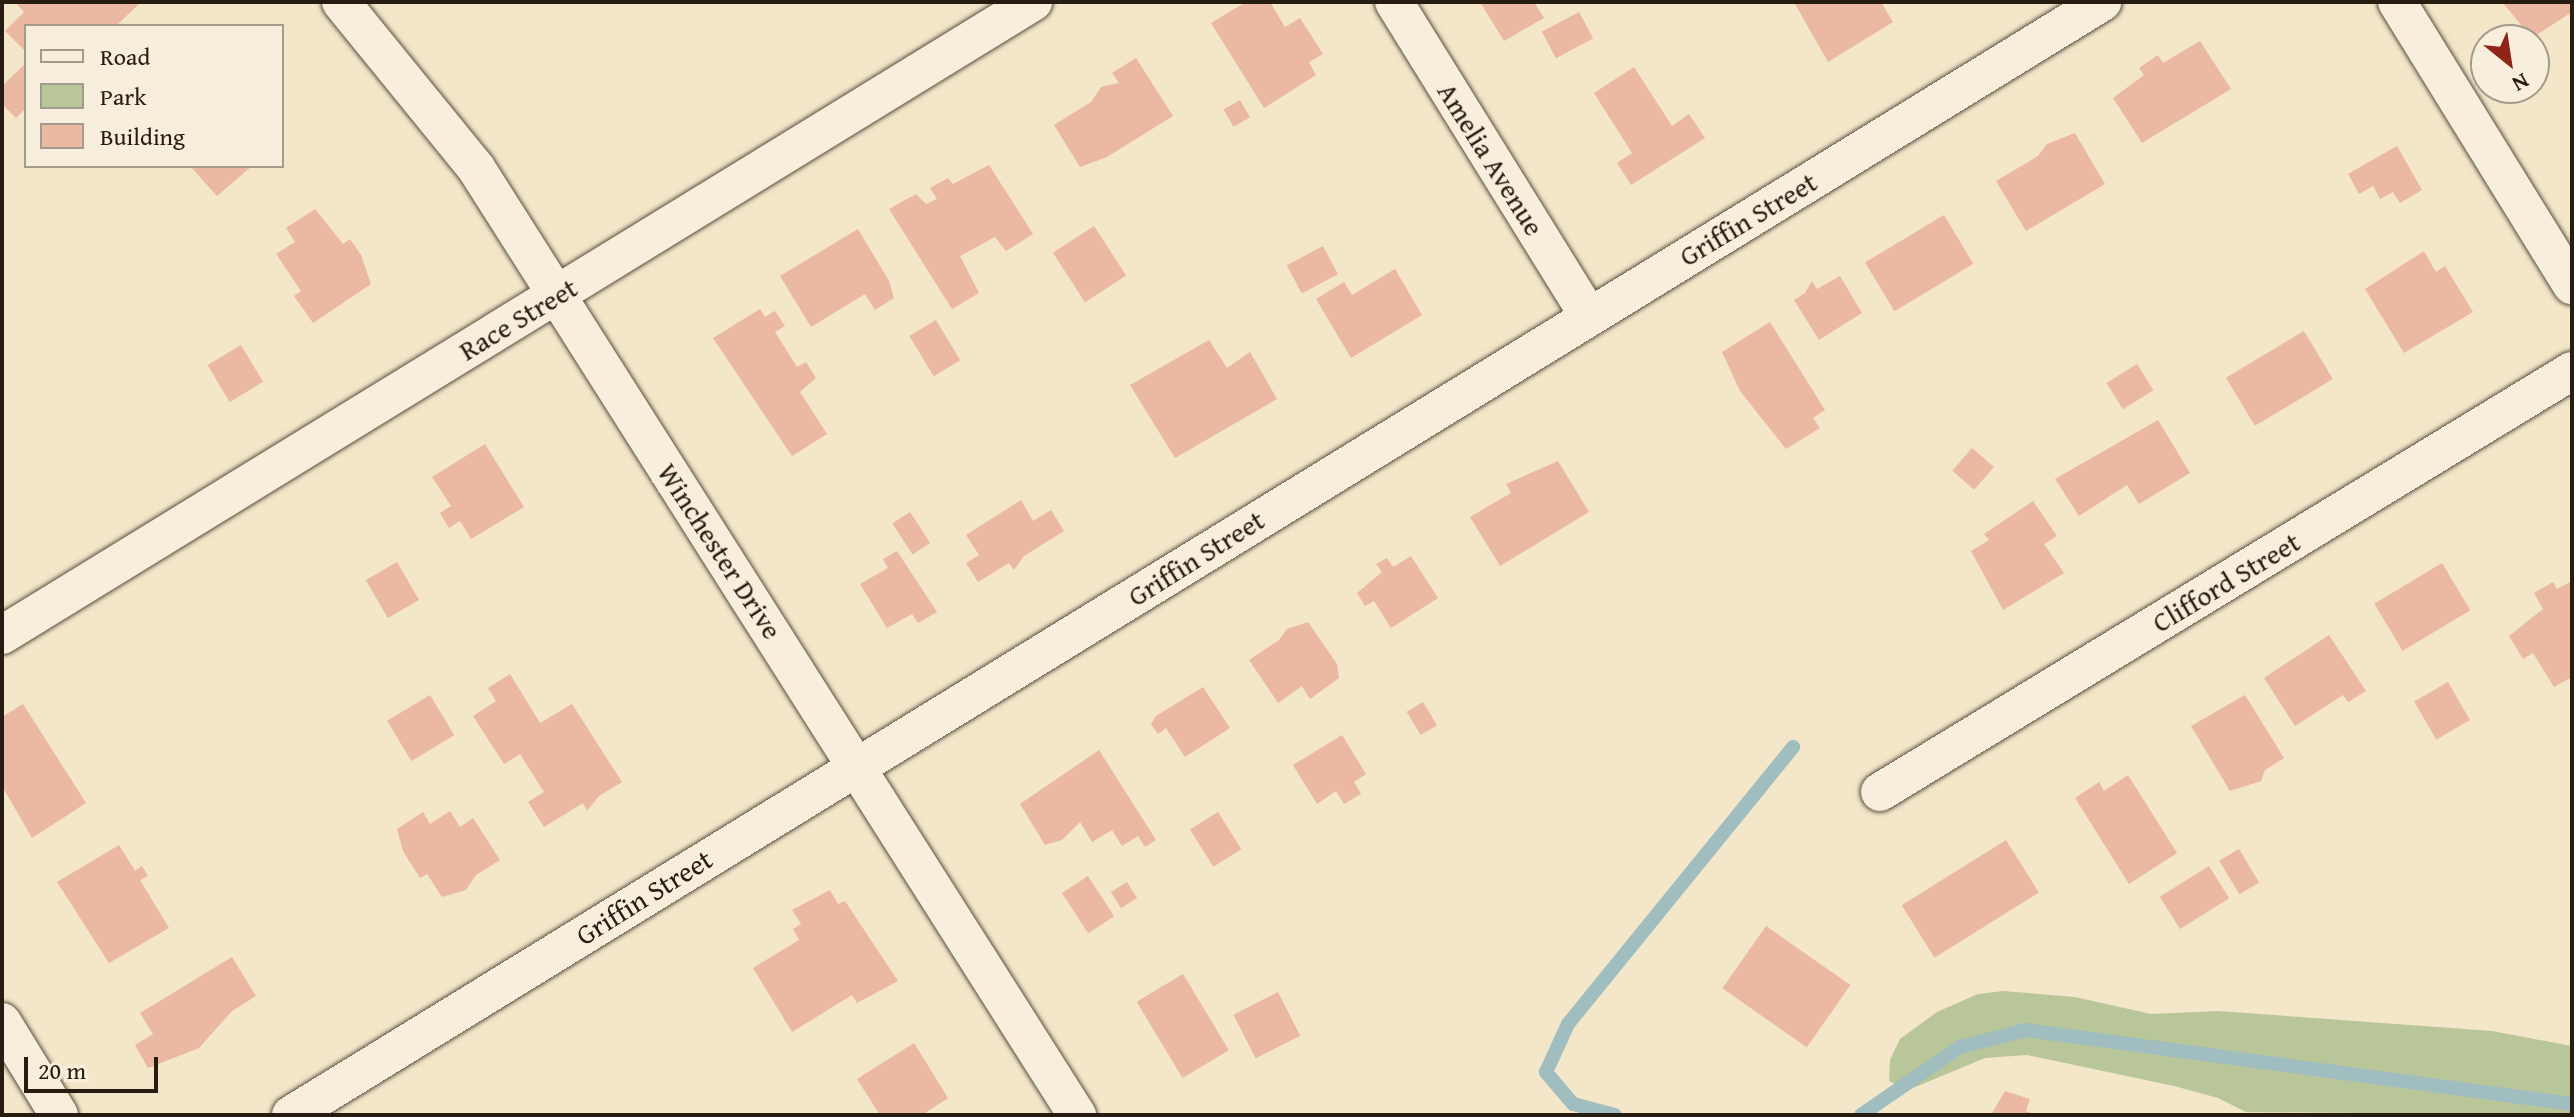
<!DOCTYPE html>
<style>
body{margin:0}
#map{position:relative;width:2574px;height:1117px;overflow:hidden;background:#f3e6c9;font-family:"Gentium Book Plus",serif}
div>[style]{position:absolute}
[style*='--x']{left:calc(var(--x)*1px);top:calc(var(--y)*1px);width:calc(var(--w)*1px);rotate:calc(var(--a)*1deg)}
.green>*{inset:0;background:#b8c699}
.stream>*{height:14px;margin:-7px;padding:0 7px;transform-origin:7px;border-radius:7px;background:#a0bdc0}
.building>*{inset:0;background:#ebb8a2;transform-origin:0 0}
.roads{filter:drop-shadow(0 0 2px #594e3f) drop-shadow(0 0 2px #594e3f)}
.minor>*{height:38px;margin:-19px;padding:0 19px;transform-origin:19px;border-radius:19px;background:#f7efdc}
span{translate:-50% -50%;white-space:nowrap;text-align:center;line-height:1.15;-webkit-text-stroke:8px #f7efdc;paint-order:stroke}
.street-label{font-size:28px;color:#261c11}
.frame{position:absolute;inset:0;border:4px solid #261c11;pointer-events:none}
.legend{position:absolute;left:24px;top:24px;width:260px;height:144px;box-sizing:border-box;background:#f7efdc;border:2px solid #a39b8b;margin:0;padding:10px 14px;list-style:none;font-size:24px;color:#261c11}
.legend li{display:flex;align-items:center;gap:16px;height:40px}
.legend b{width:40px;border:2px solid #a39b8b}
.north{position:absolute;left:2470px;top:24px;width:80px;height:80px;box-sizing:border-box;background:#f7efdc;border:2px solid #a39b8b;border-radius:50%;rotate:150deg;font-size:22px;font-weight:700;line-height:32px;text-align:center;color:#261c11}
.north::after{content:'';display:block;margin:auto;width:28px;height:36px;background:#8f2418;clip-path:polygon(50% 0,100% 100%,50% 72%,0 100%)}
.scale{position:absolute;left:24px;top:1057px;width:134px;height:36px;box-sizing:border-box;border:4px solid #261c11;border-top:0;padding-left:10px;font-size:24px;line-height:28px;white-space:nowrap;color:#261c11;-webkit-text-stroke:6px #f7efdc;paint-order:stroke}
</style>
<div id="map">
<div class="green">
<div style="clip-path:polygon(2003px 991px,2075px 997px,2151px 1014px,2218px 1011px,2492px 1031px,2572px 1046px,2572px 1115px,2246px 1112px,2218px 1098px,2174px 1086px,2027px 1055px,1985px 1058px,1908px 1090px,1889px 1081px,1890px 1060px,1900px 1039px,1937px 1012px,1978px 994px)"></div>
</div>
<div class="stream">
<div style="--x:1615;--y:1115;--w:43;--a:-165.3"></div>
<div style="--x:1573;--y:1104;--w:42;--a:-130.2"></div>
<div style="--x:1546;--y:1072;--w:53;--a:-65.4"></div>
<div style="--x:1568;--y:1024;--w:357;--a:-50.9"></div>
<div style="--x:1861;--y:1115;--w:120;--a:-34.5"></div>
<div style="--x:1960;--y:1047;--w:68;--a:-14.4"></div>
<div style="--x:2026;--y:1030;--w:551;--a:7.72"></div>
</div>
<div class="building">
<div style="clip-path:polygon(15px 2px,141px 2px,116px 26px,26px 26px,26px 52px,5px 31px,24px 12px)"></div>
<div style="clip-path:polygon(1246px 2px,1270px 2px,1285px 27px,1300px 18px,1323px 54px,1309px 62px,1316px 75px,1264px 108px,1211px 23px)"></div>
<div style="clip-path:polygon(1480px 2px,1534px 2px,1544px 18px,1504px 41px)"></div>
<div style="clip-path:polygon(1794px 2px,1881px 2px,1893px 22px,1828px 62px)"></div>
<div style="clip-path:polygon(2502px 2px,2572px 2px,2572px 12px,2532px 38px)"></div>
<div style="left:1579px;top:12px;width:30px;height:42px;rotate:62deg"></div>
<div style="clip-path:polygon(2200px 41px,2231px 89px,2142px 143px,2113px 98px,2144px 75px,2139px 68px,2158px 55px,2163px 63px)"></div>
<div style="clip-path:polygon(1136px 58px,1173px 116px,1107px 157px,1080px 167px,1054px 125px,1091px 102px,1101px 87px,1119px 83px,1112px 73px)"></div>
<div style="clip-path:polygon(25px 64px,26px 108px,16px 118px,2px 104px,2px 86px)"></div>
<div style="clip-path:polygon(1634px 67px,1672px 126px,1689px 114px,1705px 138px,1631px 185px,1617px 163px,1632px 153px,1594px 93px)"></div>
<div style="left:1240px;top:100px;width:20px;height:19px;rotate:60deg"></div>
<div style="clip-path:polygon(2075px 133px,2105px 184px,2026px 231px,1996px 181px,2038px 156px,2047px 144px)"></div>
<div style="clip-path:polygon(2397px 146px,2422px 190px,2400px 203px,2393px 192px,2380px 199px,2373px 186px,2359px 194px,2348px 174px)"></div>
<div style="clip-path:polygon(989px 165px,1033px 234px,1006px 251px,995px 237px,960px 256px,979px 293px,952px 309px,889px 209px,916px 194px,926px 204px,937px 199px,930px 188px,948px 178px,953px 184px)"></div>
<div style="clip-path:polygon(190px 166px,252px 166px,217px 196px)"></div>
<div style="clip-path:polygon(315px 209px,343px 244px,350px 239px,361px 255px,371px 284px,313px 323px,294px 296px,301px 291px,276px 254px,295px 242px,286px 228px)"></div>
<div style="left:1944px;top:215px;width:57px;height:92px;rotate:59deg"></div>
<div style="left:1094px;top:226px;width:59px;height:49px;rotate:57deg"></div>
<div style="clip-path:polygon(858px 229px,889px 281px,894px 298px,875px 310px,865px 294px,811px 327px,780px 276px)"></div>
<div style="left:1323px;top:246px;width:32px;height:41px;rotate:62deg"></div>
<div style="clip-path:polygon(2424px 251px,2436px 272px,2445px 266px,2473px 312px,2404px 353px,2365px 289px)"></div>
<div style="clip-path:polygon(1395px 269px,1422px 315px,1351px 358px,1316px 299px,1344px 282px,1352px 295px)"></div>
<div style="clip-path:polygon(1840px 276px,1862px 313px,1819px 340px,1794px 300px,1805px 293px,1812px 281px,1817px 289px)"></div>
<div style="clip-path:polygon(760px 309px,765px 317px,775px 311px,785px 326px,775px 332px,797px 367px,806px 362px,816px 378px,800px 392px,827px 434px,792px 456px,713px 338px)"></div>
<div style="left:936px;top:320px;width:47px;height:31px;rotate:59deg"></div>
<div style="clip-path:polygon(1770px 322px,1825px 410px,1813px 418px,1820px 428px,1786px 449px,1740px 391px,1722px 352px)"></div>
<div style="left:2304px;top:331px;width:56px;height:91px;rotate:59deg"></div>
<div style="clip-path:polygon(1209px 340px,1227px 368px,1250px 352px,1277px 399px,1175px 458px,1130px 385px)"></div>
<div style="left:241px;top:345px;width:43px;height:39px;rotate:59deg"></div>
<div style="left:2137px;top:364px;width:31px;height:36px;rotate:58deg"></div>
<div style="clip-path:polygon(2158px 420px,2190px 473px,2139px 504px,2127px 485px,2079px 516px,2055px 479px)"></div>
<div style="clip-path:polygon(485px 444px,524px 507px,471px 539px,460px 521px,449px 528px,440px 513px,451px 506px,432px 477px)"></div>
<div style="left:1972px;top:448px;width:29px;height:30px;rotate:41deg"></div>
<div style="clip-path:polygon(1558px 461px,1589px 512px,1500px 566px,1470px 517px,1511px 493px,1506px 484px)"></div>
<div style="clip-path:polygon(1021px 500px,1033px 521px,1051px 510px,1064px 531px,1024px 556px,1014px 570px,1009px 563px,978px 582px,966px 563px,979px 555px,966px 535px)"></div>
<div style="clip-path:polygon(2033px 501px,2057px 536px,2044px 544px,2064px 573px,2003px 610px,1971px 551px,1989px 540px,1984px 534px)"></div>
<div style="left:910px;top:512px;width:37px;height:21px;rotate:57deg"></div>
<div style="clip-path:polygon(897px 551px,937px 612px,918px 623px,912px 614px,887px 628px,860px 584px,888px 568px,883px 559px)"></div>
<div style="clip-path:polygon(1411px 556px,1438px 598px,1391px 628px,1374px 601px,1365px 606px,1357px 593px,1382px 572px,1376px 564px,1387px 558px,1393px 567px)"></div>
<div style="left:397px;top:562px;width:44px;height:36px;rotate:60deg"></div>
<div style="left:2442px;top:563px;width:55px;height:79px;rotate:59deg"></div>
<div style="clip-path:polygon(2572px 581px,2572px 677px,2554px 687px,2533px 653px,2523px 659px,2509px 636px,2543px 609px,2534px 593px,2553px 582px,2557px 589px)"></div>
<div style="clip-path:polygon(1308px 622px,1337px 664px,1339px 678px,1310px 699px,1302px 686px,1278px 703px,1249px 660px,1279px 640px,1287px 629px)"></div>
<div style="clip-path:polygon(2329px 635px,2366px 691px,2348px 702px,2343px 695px,2295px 726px,2264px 678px)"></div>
<div style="clip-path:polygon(510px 674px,540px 723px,572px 704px,622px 782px,599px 796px,587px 811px,583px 803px,544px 827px,528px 802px,544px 792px,520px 754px,504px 764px,473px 716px,496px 701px,488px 688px)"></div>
<div style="left:2448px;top:682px;width:44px;height:39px;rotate:60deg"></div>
<div style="clip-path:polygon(1203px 687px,1230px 728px,1185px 757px,1166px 728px,1158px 734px,1151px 724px,1156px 716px)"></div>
<div style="left:430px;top:695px;width:47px;height:50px;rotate:59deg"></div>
<div style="clip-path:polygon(2245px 695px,2284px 758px,2265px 770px,2261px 781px,2230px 791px,2191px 726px)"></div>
<div style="left:1423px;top:702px;width:27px;height:19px;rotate:59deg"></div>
<div style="clip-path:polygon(23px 704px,86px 803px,32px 838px,2px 786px,2px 717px)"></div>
<div style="clip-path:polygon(1342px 735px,1366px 774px,1354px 782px,1361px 794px,1344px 804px,1336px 791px,1317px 804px,1293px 765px)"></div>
<div style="clip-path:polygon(1099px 750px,1156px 840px,1145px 847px,1138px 836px,1122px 846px,1112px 830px,1092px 842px,1080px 822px,1062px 840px,1045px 845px,1020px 804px)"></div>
<div style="clip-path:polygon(2128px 775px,2177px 853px,2129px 884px,2075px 798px,2099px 782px,2104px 791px)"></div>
<div style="clip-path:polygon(450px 811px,460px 827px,473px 818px,500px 860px,476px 875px,466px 890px,442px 897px,427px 874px,420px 878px,403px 851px,397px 829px,423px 812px,430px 824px)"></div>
<div style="left:1218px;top:812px;width:44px;height:33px;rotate:58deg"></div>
<div style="left:2006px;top:840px;width:62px;height:123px;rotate:58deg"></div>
<div style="clip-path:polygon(119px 845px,135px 871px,142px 866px,148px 876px,140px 880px,169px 928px,109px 963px,57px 882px)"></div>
<div style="left:2239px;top:849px;width:39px;height:23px;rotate:59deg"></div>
<div style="left:2209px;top:866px;width:38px;height:58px;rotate:58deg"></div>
<div style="left:1088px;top:876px;width:48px;height:31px;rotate:57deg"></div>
<div style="left:1127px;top:882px;width:19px;height:19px;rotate:58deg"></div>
<div style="clip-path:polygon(830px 890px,838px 904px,845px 901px,898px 981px,857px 1003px,852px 995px,792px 1032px,753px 968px,799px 940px,793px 929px,801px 924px,792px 910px)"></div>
<div style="left:1766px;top:926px;width:103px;height:76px;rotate:35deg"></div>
<div style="clip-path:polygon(232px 957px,256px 996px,232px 1011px,199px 1048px,148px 1068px,135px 1045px,153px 1034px,140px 1013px)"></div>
<div style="left:1183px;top:974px;width:89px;height:54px;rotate:59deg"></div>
<div style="left:1278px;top:992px;width:49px;height:50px;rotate:63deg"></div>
<div style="clip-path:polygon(914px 1043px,948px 1098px,922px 1115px,880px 1115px,857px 1079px)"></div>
<div style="clip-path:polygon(2005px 1091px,2030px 1099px,2026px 1111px,2035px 1115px,1991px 1115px)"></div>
</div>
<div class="roads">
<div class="minor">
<div style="--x:341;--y:2;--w:214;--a:50.9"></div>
<div style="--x:476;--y:168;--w:1122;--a:57.6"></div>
<div style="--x:1394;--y:2;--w:370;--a:58.2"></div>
<div style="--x:2397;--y:2;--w:333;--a:58.3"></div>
<div style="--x:2;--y:635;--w:1210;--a:-31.55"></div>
<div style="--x:1880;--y:792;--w:810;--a:-31.32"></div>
<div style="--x:2;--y:1022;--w:109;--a:58.5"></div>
<div style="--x:291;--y:1115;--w:2126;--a:-31.57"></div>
</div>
</div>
<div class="street-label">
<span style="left:1491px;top:159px;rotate:58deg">Amelia Avenue</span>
<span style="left:1748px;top:219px;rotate:-31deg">Griffin Street</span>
<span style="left:518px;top:319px;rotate:-31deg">Race Street</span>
<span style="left:720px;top:551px;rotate:57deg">Winchester Drive</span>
<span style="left:1196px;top:558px;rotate:-32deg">Griffin Street</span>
<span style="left:2226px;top:582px;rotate:-31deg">Clifford Street</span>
<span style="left:644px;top:897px;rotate:-32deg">Griffin Street</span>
</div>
<div class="frame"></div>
<ul class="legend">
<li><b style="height:10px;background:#f7efdc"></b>Road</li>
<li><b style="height:22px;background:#b8c699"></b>Park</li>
<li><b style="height:22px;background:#ebb8a2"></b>Building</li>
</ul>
<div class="north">N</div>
<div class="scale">20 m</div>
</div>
